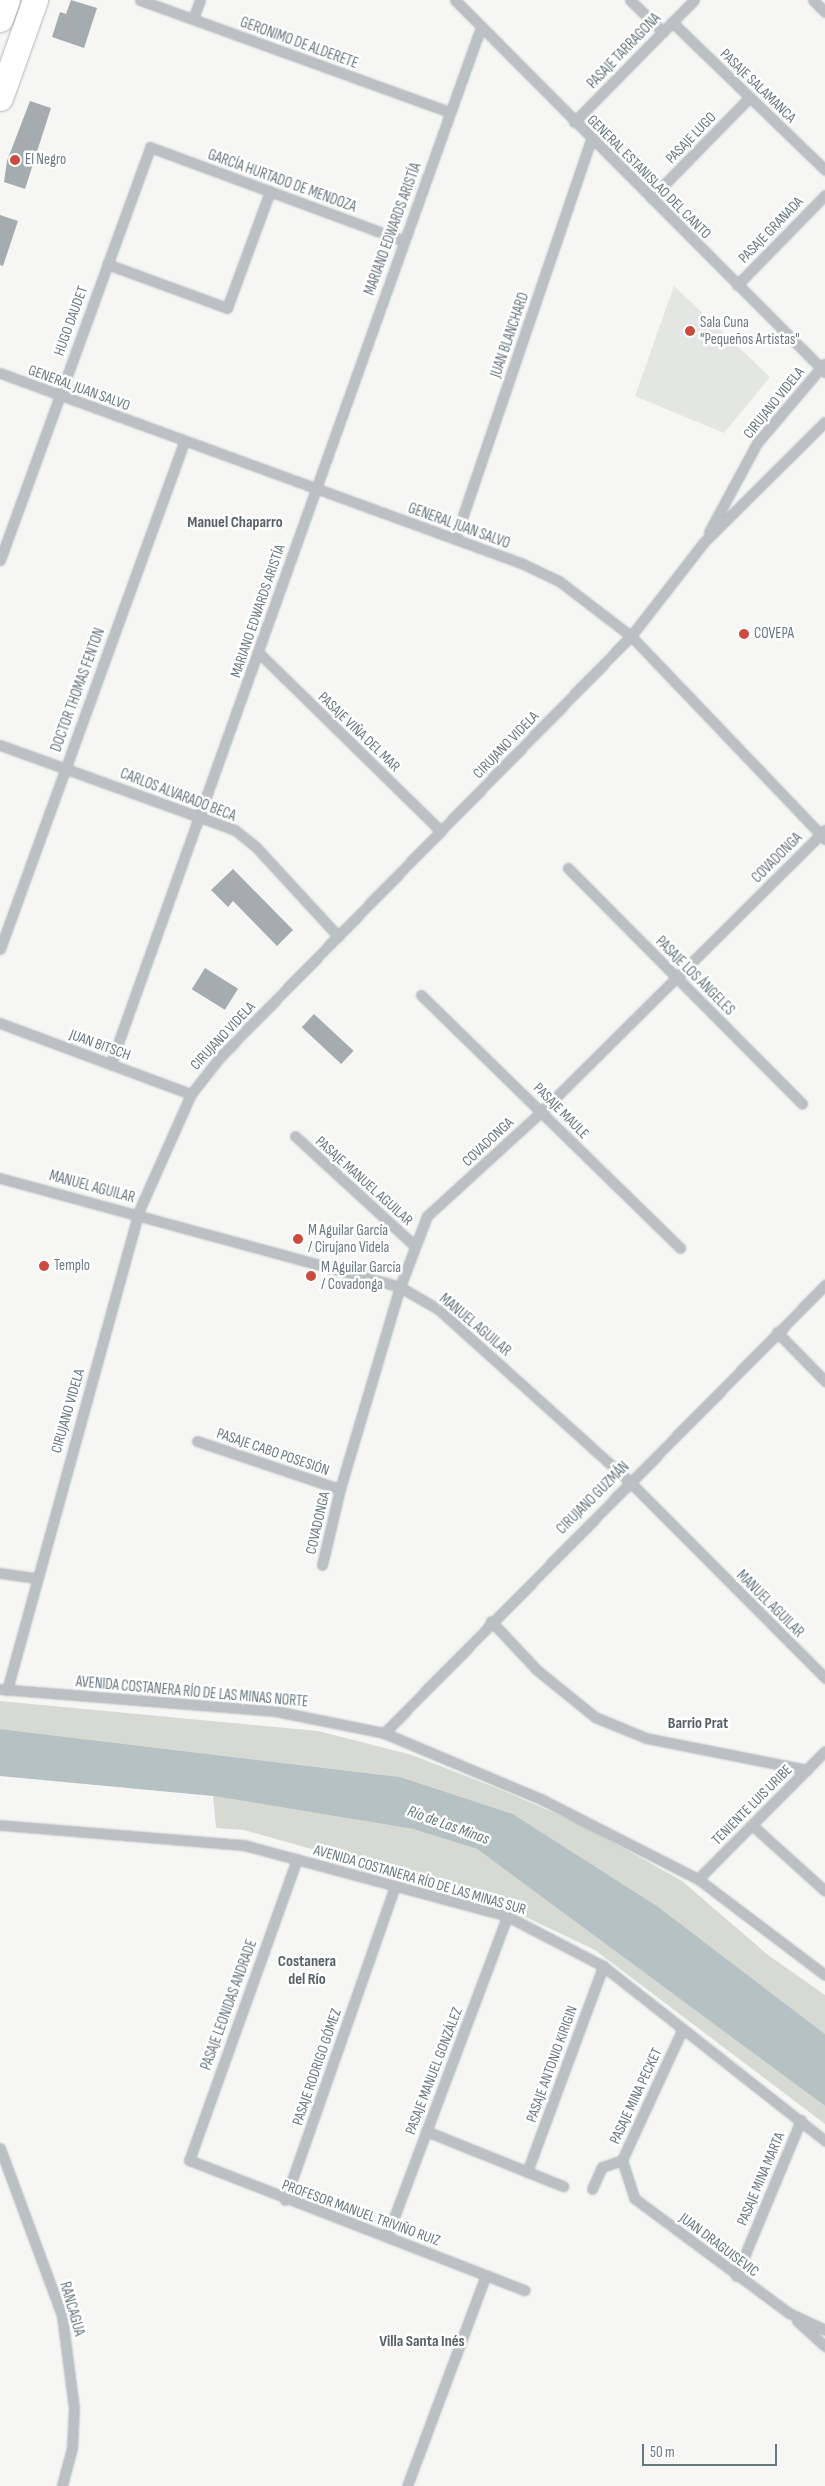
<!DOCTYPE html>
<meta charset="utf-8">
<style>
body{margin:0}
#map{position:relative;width:825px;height:2486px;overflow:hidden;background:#f6f6f4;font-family:"Sofia Sans Condensed",sans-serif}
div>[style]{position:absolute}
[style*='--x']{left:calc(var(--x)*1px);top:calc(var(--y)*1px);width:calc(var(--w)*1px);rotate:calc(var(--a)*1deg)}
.built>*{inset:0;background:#e4e6e4}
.green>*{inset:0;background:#d7dad3}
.water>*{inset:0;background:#b5c1c3}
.building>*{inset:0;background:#a4acaf;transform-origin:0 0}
.roads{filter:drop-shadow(0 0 1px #b0b5b7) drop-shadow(0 0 1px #b0b5b7)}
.minor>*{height:9px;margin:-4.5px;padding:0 4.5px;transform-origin:4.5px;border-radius:4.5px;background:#bcc0c2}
.major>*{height:25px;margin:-12.5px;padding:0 12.5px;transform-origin:12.5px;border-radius:12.5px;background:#fff}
.dots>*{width:14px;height:14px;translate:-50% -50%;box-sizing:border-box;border:2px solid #fff;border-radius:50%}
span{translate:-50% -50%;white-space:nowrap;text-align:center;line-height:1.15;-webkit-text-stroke:5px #fff;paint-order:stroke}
.street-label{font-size:15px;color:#697980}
.poi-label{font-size:15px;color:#697980}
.left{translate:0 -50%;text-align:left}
.neighbourhood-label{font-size:16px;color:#566267;font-weight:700}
.water-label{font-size:16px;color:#657a7d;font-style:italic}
.scale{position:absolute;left:642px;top:2444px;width:135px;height:22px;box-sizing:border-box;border:2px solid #697980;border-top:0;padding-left:6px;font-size:15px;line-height:18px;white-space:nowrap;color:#697980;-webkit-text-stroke:4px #fff;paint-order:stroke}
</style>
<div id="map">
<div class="built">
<div style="clip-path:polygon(674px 286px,770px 377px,724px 433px,635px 396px)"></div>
</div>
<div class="green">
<div style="clip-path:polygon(0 1701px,318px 1731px,412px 1755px,504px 1791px,584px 1826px,682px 1881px,768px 1955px,825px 1995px,825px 2034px,657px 1906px,513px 1814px,400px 1777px,0 1729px)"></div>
<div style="clip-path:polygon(213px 1796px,413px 1829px,477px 1849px,825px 2106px,825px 2124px,595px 1950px,488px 1899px,244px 1830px,216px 1828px)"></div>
</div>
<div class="water">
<div style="clip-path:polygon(0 1729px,400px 1777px,513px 1814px,657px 1906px,825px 2034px,825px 2106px,477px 1849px,413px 1829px,213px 1796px,0 1776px)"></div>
</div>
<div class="building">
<div style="clip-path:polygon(71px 0,97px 8px,84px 48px,52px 37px,60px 12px,66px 14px)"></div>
<div style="clip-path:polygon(30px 101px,51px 108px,25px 189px,4px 182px,7px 161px)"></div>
<div style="clip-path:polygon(0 215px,18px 221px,3px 266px,0 265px)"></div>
<div style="clip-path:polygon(233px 869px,293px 930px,277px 946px,233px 901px,228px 907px,211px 890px)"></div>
<div style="left:205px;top:968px;width:39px;height:25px;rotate:32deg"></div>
<div style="left:314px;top:1014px;width:54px;height:18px;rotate:43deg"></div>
</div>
<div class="roads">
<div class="minor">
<div style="--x:140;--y:0;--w:330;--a:19.9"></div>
<div style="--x:455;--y:0;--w:525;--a:45.15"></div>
<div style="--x:630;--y:0;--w:46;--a:44.1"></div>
<div style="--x:813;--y:0;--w:17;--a:45"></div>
<div style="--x:193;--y:19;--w:20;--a:-70"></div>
<div style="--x:672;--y:22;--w:213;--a:44"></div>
<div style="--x:574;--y:122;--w:171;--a:-45.5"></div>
<div style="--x:651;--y:198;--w:141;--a:-45.6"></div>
<div style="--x:107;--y:264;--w:128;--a:20.1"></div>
<div style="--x:227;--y:308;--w:125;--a:-69.8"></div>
<div style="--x:737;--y:285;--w:126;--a:-45.6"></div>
<div style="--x:0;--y:373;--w:555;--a:20.04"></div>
<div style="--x:521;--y:563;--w:42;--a:25.3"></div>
<div style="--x:559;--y:581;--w:91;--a:37.4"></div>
<div style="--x:631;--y:636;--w:281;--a:46.3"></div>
<div style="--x:709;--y:532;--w:101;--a:-61.7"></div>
<div style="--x:757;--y:443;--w:104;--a:-49.7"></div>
<div style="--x:455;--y:539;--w:422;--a:-71.2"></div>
<div style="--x:0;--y:560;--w:439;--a:-70"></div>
<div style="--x:150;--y:147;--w:271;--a:20.3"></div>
<div style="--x:258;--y:652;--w:256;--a:44.4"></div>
<div style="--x:0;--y:745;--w:250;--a:19.9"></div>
<div style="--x:235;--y:830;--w:28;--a:39"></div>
<div style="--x:257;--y:848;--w:120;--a:47.4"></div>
<div style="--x:568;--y:868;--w:332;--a:45.2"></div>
<div style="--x:0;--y:949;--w:539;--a:-70.05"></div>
<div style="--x:421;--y:995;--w:362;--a:44.3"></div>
<div style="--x:0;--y:1023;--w:204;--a:20.4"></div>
<div style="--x:111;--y:1063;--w:1100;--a:-70.35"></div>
<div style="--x:295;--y:1136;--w:163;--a:42.5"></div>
<div style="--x:0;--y:1178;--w:415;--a:15.2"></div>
<div style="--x:400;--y:1287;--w:44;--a:30.1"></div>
<div style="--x:438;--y:1309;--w:257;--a:42"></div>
<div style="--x:629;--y:1481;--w:278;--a:45.1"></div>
<div style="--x:777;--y:1332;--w:69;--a:45.6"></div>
<div style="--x:197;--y:1441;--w:151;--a:18.6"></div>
<div style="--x:322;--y:1565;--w:78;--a:-76.7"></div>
<div style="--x:340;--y:1489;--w:211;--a:-73.5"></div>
<div style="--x:400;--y:1287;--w:76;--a:-69.2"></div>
<div style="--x:427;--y:1216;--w:156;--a:-42.4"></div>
<div style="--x:542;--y:1111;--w:399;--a:-44.8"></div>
<div style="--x:0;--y:1573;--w:36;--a:8"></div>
<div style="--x:491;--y:1621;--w:67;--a:46.8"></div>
<div style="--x:537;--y:1670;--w:75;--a:39"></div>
<div style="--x:595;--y:1717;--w:55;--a:22.4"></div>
<div style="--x:646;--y:1738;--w:164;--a:11.2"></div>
<div style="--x:0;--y:1689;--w:276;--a:4.6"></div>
<div style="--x:275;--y:1711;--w:111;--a:11.4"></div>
<div style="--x:384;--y:1733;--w:173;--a:22.8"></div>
<div style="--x:543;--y:1800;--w:174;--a:27"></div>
<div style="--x:698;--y:1879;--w:159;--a:37.1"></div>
<div style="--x:7;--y:1690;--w:495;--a:-74.6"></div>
<div style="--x:138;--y:1213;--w:130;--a:-66"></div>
<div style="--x:191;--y:1094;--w:48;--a:-51.7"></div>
<div style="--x:221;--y:1056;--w:587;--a:-45.69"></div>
<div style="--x:631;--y:636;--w:119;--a:-52.2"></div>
<div style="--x:704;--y:542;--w:170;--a:-44.8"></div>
<div style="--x:384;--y:1733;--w:629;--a:-45.45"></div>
<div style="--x:0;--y:1825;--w:245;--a:4.7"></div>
<div style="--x:244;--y:1845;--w:272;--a:15.1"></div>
<div style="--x:507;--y:1916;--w:108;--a:27.5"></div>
<div style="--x:603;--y:1966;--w:283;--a:38.2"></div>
<div style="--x:752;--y:1825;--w:98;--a:42.1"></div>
<div style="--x:297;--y:1859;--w:320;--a:109.7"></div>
<div style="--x:189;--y:2160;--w:360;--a:21.2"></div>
<div style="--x:698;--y:1879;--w:180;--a:-45.2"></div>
<div style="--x:426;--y:2131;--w:148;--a:21.9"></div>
<div style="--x:0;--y:2148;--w:179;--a:69.7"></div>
<div style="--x:62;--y:2316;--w:93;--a:82.6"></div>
<div style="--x:74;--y:2408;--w:40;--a:92.9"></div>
<div style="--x:72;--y:2448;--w:39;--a:105"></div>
<div style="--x:622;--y:2160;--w:40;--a:72"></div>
<div style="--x:634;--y:2198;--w:193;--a:36.6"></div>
<div style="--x:789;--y:2313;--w:40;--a:25"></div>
<div style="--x:527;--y:2172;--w:220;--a:-69.7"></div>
<div style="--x:592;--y:2189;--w:24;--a:-66"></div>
<div style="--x:602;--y:2167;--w:21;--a:-19"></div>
<div style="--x:622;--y:2160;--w:143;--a:-65.2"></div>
<div style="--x:285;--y:2200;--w:333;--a:-70.7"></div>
<div style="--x:387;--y:2236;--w:342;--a:-69.4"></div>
<div style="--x:736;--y:2276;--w:169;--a:-67.4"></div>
<div style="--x:797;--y:2321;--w:38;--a:42"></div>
<div style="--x:407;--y:2486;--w:225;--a:-69.5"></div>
</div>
<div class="major">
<div style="--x:0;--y:19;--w:20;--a:-70"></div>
<div style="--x:0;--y:98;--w:104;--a:-70.3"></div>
</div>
</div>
<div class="dots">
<div style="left:15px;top:160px;background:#cc4b3e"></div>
<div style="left:690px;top:331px;background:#cc4b3e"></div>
<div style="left:744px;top:634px;background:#cc4b3e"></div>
<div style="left:298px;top:1239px;background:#cc4b3e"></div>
<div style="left:44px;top:1266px;background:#cc4b3e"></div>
<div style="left:311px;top:1276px;background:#cc4b3e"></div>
</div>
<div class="street-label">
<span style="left:299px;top:43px;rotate:20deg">GERONIMO DE ALDERETE</span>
<span style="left:624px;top:51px;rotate:-46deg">PASAJE TARRAGONA</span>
<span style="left:758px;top:86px;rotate:44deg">PASAJE SALAMANCA</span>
<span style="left:691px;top:138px;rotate:-46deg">PASAJE LUGO</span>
<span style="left:649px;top:177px;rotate:45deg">GENERAL ESTANISLAO DEL CANTO</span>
<span style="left:282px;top:181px;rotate:20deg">GARCÍA HURTADO DE MENDOZA</span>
<span style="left:393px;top:229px;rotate:-70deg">MARIANO EDWARDS ARISTÍA</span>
<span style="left:771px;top:230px;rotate:-46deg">PASAJE GRANADA</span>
<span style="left:71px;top:321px;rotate:-70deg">HUGO DAUDET</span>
<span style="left:510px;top:335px;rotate:-71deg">JUAN BLANCHARD</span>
<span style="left:79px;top:388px;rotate:20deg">GENERAL JUAN SALVO</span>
<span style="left:774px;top:403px;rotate:-51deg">CIRUJANO VIDELA</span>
<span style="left:459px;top:526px;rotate:20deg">GENERAL JUAN SALVO</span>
<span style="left:258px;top:611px;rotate:-71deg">MARIANO EDWARDS ARISTÍA</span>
<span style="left:78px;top:690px;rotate:-70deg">DOCTOR THOMAS FENTON</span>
<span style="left:359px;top:732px;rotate:44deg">PASAJE VIÑA DEL MAR</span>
<span style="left:506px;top:745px;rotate:-46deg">CIRUJANO VIDELA</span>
<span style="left:178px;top:795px;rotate:21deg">CARLOS ALVARADO BECA</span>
<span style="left:777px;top:858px;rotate:-45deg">COVADONGA</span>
<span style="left:695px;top:976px;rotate:45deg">PASAJE LOS ÁNGELES</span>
<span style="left:223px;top:1036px;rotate:-47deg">CIRUJANO VIDELA</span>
<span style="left:100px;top:1045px;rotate:20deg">JUAN BITSCH</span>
<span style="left:561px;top:1111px;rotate:45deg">PASAJE MAULE</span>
<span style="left:488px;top:1142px;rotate:-43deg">COVADONGA</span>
<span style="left:364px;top:1181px;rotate:42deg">PASAJE MANUEL AGUILAR</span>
<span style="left:92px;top:1187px;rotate:15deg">MANUEL AGUILAR</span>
<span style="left:475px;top:1325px;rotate:40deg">MANUEL AGUILAR</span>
<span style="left:68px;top:1411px;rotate:-74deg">CIRUJANO VIDELA</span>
<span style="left:273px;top:1452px;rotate:19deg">PASAJE CABO POSESIÓN</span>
<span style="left:593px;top:1498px;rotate:-45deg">CIRUJANO GUZMÁN</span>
<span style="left:318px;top:1523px;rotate:-77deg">COVADONGA</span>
<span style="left:770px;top:1604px;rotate:45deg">MANUEL AGUILAR</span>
<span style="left:192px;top:1692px;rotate:5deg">AVENIDA COSTANERA RÍO DE LAS MINAS NORTE</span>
<span style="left:752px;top:1805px;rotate:-45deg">TENIENTE LUIS URIBE</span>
<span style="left:420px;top:1880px;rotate:16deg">AVENIDA COSTANERA RÍO DE LAS MINAS SUR</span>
<span style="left:229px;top:2005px;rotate:-70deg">PASAJE LEONIDAS ANDRADE</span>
<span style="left:552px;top:2064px;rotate:-70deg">PASAJE ANTONIO KIRIGIN</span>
<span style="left:317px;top:2067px;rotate:-71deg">PASAJE RODRIGO GÓMEZ</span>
<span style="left:434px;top:2071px;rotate:-69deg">PASAJE MANUEL GONZÁLEZ</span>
<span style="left:636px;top:2096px;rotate:-65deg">PASAJE MINA PECKET</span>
<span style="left:761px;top:2179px;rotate:-67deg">PASAJE MINA MARTA</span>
<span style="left:361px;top:2213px;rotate:20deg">PROFESOR MANUEL TRIVIÑO RUIZ</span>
<span style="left:719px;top:2245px;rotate:37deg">JUAN DRAGUISEVIC</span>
<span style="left:72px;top:2309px;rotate:74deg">RANCAGUA</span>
</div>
<div class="poi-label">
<span class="left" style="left:25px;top:160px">El Negro</span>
<span class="left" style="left:700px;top:331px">Sala Cuna<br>"Pequeños Artistas"</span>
<span class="left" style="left:754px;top:634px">COVEPA</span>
<span class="left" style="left:308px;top:1239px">M Aguilar García<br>/ Cirujano Videla</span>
<span class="left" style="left:54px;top:1266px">Templo</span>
<span class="left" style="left:321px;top:1276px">M Aguilar García<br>/ Covadonga</span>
</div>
<div class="neighbourhood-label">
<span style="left:235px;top:523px">Manuel Chaparro</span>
<span style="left:698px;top:1724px">Barrio Prat</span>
<span style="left:307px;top:1971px">Costanera<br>del Río</span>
<span style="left:422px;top:2342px">Villa Santa Inés</span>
</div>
<div class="water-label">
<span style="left:448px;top:1826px;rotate:20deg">Río de Las Minas</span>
</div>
<div class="scale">50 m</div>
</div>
